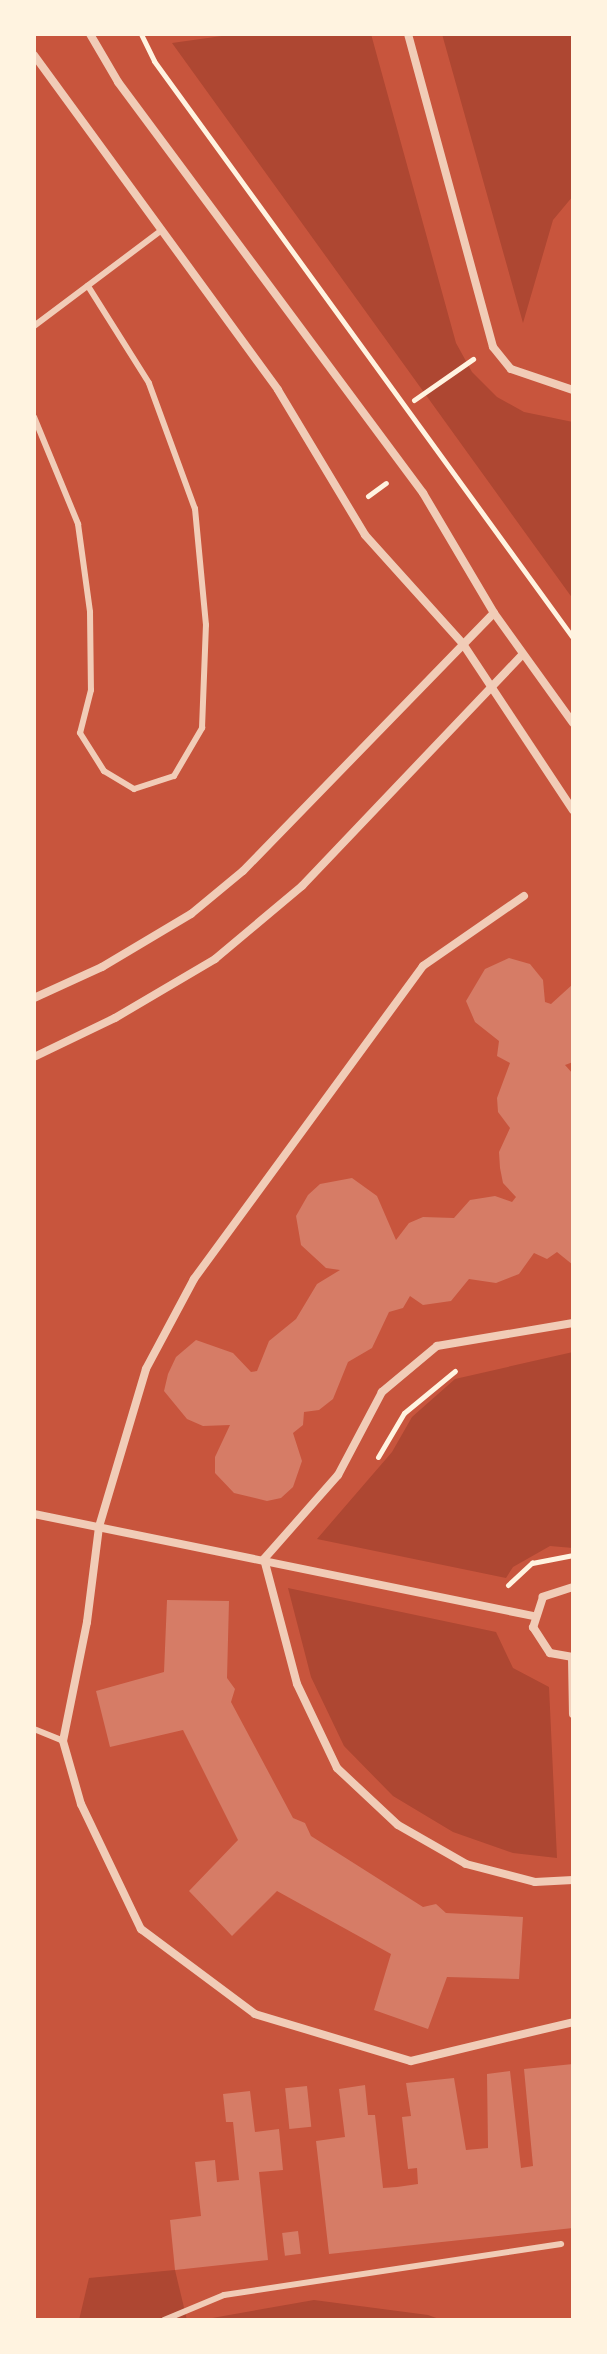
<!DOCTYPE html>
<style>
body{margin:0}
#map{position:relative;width:607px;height:2354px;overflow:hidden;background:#c8553d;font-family:Helvetica,sans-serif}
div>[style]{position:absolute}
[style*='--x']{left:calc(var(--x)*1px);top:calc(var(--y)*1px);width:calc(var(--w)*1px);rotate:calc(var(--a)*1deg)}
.green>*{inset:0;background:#ae4732}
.building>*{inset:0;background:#d67c66;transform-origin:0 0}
.path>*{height:5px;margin:-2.5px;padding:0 2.5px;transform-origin:2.5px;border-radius:2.5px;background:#fff3e0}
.service>*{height:6px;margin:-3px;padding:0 3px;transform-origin:3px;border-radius:3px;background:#f1ccb7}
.minor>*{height:8px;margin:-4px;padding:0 4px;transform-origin:4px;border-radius:4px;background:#f1ccb7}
span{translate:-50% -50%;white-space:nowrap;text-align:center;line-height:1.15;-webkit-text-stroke:7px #fff3e0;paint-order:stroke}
.frame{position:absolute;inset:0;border:36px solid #fff3e0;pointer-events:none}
</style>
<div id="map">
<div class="green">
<div style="clip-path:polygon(236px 34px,371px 34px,456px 343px,472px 372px,497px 397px,524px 412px,573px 422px,573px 599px,172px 43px)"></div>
<div style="clip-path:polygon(442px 34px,573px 34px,573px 196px,553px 220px,523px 323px)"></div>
<div style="clip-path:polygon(573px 1352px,573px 1548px,550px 1546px,513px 1567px,506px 1578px,317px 1539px,392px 1452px,412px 1417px,455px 1379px)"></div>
<div style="clip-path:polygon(288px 1588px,496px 1632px,513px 1668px,549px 1687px,557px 1858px,513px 1853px,453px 1832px,393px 1796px,344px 1746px,311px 1677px)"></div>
<div style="clip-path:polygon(175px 2270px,187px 2320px,79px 2320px,89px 2278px)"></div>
<div style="clip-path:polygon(314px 2300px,428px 2315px,442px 2320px,201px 2320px)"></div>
</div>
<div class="building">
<div style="clip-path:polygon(509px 958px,530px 964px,543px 980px,545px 1002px,551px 1004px,573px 984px,573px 1062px,565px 1065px,573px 1074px,573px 1265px,557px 1252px,547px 1259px,534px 1253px,519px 1274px,496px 1283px,469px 1279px,451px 1301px,423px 1305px,410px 1296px,403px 1308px,389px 1312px,372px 1348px,348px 1362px,333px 1399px,319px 1410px,304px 1412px,303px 1425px,293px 1433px,302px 1461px,293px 1487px,281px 1498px,267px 1501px,234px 1493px,215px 1473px,215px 1457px,230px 1425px,203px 1426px,187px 1419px,164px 1391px,168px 1374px,176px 1357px,196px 1340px,233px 1353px,251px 1372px,257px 1371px,269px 1341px,296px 1319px,317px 1284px,340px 1270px,326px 1268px,301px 1245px,296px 1216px,308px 1195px,320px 1184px,352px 1178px,377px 1196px,396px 1240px,409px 1223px,423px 1217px,454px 1218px,470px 1200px,495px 1196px,512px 1202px,516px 1197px,503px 1183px,500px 1168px,499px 1152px,510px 1128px,498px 1112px,497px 1098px,510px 1063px,497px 1056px,499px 1041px,475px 1022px,466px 1001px,485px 969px)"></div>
<div style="clip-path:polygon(167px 1600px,229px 1601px,227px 1678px,235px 1689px,231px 1702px,293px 1818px,305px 1823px,311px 1836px,423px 1907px,436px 1904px,446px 1913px,523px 1917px,519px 1979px,447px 1977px,428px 2029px,374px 2010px,391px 1954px,277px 1891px,232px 1936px,189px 1891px,238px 1840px,183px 1730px,110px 1747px,96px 1691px,164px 1672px)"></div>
<div style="clip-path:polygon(573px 2064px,573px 2228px,329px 2254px,316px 2141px,345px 2137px,339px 2089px,365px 2085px,368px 2115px,375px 2115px,383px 2188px,397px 2187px,418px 2184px,417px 2168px,408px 2169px,402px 2117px,411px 2116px,406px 2083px,454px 2078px,466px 2150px,488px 2148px,487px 2074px,510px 2071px,521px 2168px,533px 2166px,524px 2069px)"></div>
<div style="left:307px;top:2086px;width:41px;height:22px;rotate:84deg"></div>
<div style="clip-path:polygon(250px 2091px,255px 2132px,279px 2129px,283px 2170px,259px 2172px,268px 2260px,175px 2270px,170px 2220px,201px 2216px,195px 2162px,215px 2160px,217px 2182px,239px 2180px,233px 2122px,226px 2122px,223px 2094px)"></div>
<div style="left:298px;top:2231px;width:23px;height:16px;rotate:83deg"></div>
</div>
<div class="path">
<div style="--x:141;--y:34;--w:30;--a:64"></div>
<div style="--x:154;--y:61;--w:713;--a:54.01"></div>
<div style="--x:414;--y:400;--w:72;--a:-34.8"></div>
<div style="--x:368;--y:496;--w:22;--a:-36"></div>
<div style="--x:378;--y:1457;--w:51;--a:-59.4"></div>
<div style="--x:404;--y:1413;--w:66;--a:-39.5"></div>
<div style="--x:508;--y:1585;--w:33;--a:-43"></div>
<div style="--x:532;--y:1563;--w:42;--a:-11"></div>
</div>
<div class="service">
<div style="--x:34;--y:326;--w:160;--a:-36.9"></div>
<div style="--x:34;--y:417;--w:116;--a:67.6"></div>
<div style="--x:78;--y:524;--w:89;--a:82.2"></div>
<div style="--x:90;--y:612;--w:78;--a:89.3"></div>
<div style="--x:91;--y:690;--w:44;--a:104.3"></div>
<div style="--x:80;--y:733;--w:45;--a:57.7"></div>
<div style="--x:104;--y:771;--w:35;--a:31"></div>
<div style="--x:134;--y:789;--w:42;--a:-18"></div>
<div style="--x:174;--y:776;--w:56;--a:-59.7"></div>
<div style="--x:202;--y:728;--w:103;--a:-87.8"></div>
<div style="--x:206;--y:625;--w:117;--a:-95.4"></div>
<div style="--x:195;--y:509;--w:134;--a:-110.1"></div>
<div style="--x:149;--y:383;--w:115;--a:-122.2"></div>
<div style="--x:34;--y:1729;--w:31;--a:22"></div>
<div style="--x:164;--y:2320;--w:65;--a:-22.6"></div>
<div style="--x:224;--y:2295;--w:341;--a:-8.6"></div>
</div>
<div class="minor">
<div style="--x:90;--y:34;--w:56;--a:59.7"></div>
<div style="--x:118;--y:82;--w:512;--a:53.42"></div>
<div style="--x:423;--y:493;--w:139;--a:59.4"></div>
<div style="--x:494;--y:613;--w:135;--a:54.3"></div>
<div style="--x:408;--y:34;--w:324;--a:74.8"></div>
<div style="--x:493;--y:347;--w:28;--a:51"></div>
<div style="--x:511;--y:369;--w:65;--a:18.7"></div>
<div style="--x:34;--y:55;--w:414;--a:53.9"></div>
<div style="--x:278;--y:390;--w:169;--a:59"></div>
<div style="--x:365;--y:535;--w:147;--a:48"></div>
<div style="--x:463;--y:644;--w:199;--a:56.5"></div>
<div style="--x:524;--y:896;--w:123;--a:145.3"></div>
<div style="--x:423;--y:966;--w:388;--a:126.2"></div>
<div style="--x:194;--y:1279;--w:102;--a:118.1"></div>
<div style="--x:146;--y:1369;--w:165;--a:106.6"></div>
<div style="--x:99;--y:1527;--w:96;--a:97.2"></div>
<div style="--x:87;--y:1622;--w:121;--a:101.4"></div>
<div style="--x:63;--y:1741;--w:66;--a:74.1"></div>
<div style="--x:81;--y:1804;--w:139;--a:64.4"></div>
<div style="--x:141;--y:1929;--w:142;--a:36.7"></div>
<div style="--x:255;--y:2014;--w:163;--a:16.8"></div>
<div style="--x:411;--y:2061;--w:167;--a:-13.5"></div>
<div style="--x:34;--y:998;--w:75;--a:-24.5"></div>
<div style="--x:102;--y:967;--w:104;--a:-30.8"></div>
<div style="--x:191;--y:914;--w:67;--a:-39.6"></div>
<div style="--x:243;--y:871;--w:360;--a:-45.8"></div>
<div style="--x:34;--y:1057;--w:90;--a:-25.7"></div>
<div style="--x:115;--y:1018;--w:116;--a:-30.5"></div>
<div style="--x:215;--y:959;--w:114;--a:-40"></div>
<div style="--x:302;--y:886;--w:320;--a:-46.4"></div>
<div style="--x:573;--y:1323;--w:138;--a:170.4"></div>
<div style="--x:437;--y:1346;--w:72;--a:140.1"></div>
<div style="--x:382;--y:1392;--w:94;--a:117.9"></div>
<div style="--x:338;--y:1475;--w:112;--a:131.4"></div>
<div style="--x:264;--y:1559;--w:129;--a:75.2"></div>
<div style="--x:297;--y:1684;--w:93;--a:64.5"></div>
<div style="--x:337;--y:1768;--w:83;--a:43.1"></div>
<div style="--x:398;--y:1825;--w:78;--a:29.8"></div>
<div style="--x:466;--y:1864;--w:71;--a:14.6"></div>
<div style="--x:535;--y:1882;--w:38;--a:-3"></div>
<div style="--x:34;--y:1514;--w:509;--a:11.55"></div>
<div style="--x:573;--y:1587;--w:32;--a:162"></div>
<div style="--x:543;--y:1597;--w:32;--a:108"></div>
<div style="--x:533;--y:1627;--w:31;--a:57"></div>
<div style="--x:550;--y:1653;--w:23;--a:10"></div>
<div style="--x:572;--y:1658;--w:56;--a:89"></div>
</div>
<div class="frame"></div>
</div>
